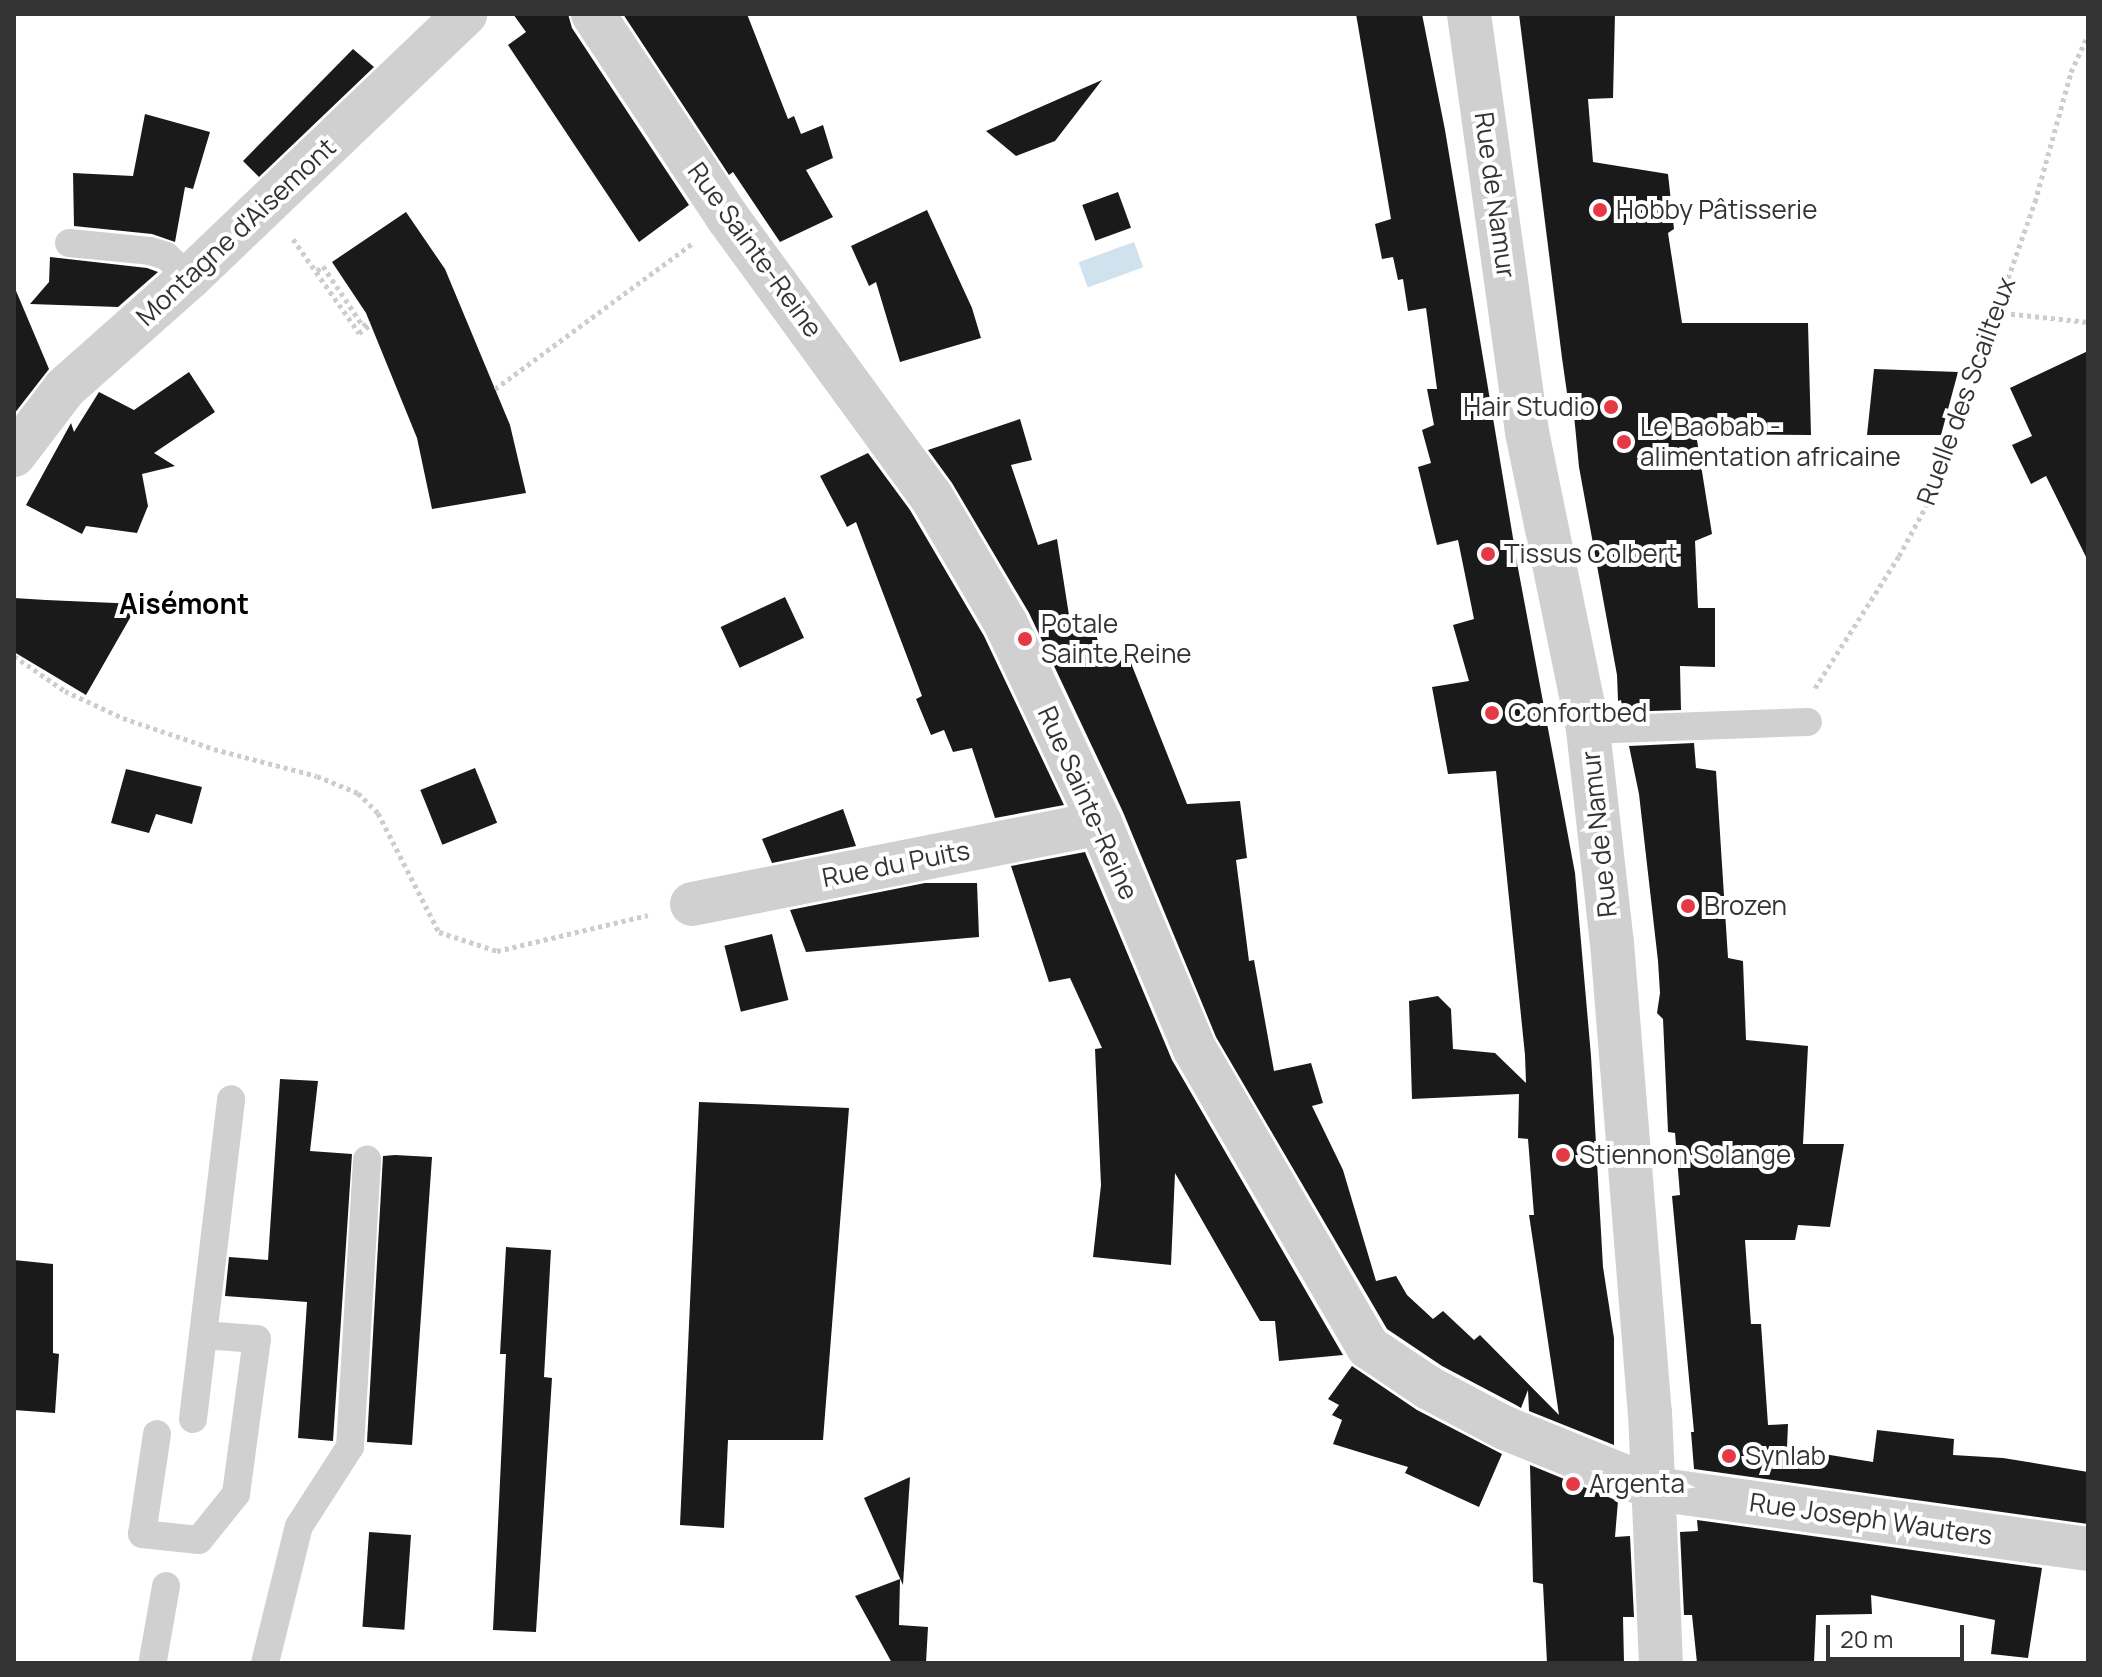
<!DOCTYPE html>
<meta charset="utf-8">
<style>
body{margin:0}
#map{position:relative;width:2102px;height:1677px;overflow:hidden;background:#fff;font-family:Manrope,sans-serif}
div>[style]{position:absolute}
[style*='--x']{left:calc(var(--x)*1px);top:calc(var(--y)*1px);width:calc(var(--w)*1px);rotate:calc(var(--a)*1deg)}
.water>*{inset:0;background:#cfe2ee;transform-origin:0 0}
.building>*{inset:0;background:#1a1a1a;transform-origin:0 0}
.path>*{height:5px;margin-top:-2.5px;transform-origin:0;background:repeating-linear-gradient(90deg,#cdcdcd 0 4px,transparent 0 8px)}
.service>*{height:28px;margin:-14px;padding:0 14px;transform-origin:14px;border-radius:14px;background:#d0d0d0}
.minor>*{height:44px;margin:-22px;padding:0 22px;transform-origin:22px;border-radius:22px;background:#d0d0d0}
.tertiary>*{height:44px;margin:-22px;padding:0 22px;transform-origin:22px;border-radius:22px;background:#d0d0d0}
.dots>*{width:22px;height:22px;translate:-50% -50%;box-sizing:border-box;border:4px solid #fff;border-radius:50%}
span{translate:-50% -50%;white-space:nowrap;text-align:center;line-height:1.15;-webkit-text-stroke:8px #fff;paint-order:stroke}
.street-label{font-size:26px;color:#333}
.poi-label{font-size:26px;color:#333}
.left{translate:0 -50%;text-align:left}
.right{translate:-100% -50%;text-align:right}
.neighbourhood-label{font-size:28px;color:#000;font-weight:700}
.frame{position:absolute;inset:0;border:16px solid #333;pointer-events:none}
.scale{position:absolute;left:1826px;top:1625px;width:138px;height:36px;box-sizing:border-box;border:4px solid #333;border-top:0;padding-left:10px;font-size:24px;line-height:28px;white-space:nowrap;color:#333;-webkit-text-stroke:6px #fff;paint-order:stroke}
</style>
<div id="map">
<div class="water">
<div style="left:1134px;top:242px;width:27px;height:59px;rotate:70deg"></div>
</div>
<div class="building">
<div style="clip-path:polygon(513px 14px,568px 14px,572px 28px,689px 205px,639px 242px,508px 45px,526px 32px)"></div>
<div style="clip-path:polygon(623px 14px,747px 14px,788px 119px,794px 116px,801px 134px,823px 125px,833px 158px,806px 170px,833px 217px,780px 242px,733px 172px,729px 175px)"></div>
<div style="clip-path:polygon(1356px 14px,1422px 14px,1445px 130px,1518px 568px,1575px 873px,1591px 1056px,1603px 1267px,1614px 1338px,1614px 1445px,1529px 1411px,1528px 1390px,1521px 1408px,1516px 1405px,1442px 1366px,1387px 1329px,1216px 1037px,1123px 812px,1029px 613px,952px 483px,928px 450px,1020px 419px,1032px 460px,1011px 465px,1038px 545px,1057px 539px,1071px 628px,1093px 624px,1104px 662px,1127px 653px,1187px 804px,1240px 801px,1247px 858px,1236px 860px,1249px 961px,1254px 960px,1274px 1071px,1311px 1063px,1323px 1103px,1312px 1106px,1343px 1170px,1376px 1281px,1396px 1276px,1407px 1295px,1433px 1319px,1443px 1311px,1474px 1340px,1480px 1335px,1559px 1415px,1529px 1215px,1534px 1215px,1528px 1139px,1518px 1138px,1519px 1094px,1412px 1099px,1409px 1001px,1438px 996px,1451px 1009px,1453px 1049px,1495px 1053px,1526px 1083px,1525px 1055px,1496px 771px,1448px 774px,1432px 687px,1469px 681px,1453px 625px,1474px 619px,1458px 540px,1437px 545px,1418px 467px,1431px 463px,1422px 430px,1434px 425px,1427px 389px,1437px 389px,1426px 308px,1408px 311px,1403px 279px,1398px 280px,1393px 257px,1382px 259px,1375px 224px,1391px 219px)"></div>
<div style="clip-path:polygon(1519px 14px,1615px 14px,1613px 98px,1588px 99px,1593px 162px,1668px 174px,1674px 229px,1668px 233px,1682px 323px,1808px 323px,1811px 435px,1696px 434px,1712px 534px,1695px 541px,1698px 608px,1715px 608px,1715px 667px,1680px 666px,1681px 710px,1623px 712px,1621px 700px,1618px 701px,1617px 675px,1579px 467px,1572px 394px,1567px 393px,1562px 358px)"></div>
<div style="clip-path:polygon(353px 49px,374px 67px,259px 177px,243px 161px)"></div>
<div style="clip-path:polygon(1102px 80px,1055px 141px,1016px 156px,986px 131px)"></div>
<div style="clip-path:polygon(145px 114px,210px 132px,193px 189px,185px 187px,175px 242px,152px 234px,74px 226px,73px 173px,133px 176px)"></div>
<div style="left:1118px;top:192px;width:38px;height:38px;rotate:70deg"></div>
<div style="clip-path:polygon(927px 210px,972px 308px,981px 338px,900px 362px,876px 282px,869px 286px,851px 246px)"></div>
<div style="clip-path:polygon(406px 212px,445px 269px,510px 425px,526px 493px,432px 509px,417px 438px,366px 313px,332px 262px)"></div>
<div style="clip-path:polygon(50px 257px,147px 268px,158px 272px,118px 307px,30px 304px,49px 282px)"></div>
<div style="clip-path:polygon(14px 286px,49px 369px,14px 414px)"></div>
<div style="clip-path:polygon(2088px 351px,2088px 561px,2046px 476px,2031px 484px,2012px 445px,2032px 436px,2010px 388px)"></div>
<div style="clip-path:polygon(1874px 369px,1958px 372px,1941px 435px,1867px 435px)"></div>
<div style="clip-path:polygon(189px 372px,215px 412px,154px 453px,175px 466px,142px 474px,148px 506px,137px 533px,86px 526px,82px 534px,26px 505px,71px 423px,74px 432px,99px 392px,134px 410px)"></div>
<div style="clip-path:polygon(868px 453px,910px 510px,984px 636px,1064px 805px,995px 818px,972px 748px,953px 752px,944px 730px,931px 735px,916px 699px,922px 696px,856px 522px,847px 527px,820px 476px)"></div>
<div style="left:785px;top:597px;width:45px;height:71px;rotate:65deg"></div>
<div style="clip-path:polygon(14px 598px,46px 600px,138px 604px,86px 695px,14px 652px)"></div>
<div style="clip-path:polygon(1694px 743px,1696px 768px,1716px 771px,1728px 958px,1743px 961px,1746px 1040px,1808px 1046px,1803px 1144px,1844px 1144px,1830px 1227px,1798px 1225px,1795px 1240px,1745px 1240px,1751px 1324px,1761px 1324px,1768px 1425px,1788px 1424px,1787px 1448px,1873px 1462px,1877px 1430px,1954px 1439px,1953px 1455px,2003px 1458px,2088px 1472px,2088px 1524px,1694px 1469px,1691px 1432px,1694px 1432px,1672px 1196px,1680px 1195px,1675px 1133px,1668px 1132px,1663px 1019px,1657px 1013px,1660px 993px,1658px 961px,1639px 794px,1629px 746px)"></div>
<div style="left:475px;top:768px;width:59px;height:59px;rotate:68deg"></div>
<div style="clip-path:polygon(126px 769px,202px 787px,192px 824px,156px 814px,149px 833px,111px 823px)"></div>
<div style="clip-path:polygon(843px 809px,856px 846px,772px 863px,762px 839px)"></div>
<div style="clip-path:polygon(1085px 852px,1172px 1060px,1343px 1355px,1279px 1361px,1275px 1321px,1260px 1321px,1175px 1173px,1171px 1265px,1093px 1257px,1101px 1185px,1095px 1049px,1102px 1048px,1070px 978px,1049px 982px,1011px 866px)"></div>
<div style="clip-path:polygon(925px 883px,977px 883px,979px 937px,806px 952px,790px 910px)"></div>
<div style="left:772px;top:934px;width:68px;height:49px;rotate:76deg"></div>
<div style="clip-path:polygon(280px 1079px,318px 1081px,310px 1151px,352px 1154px,333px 1441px,298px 1438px,307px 1302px,225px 1296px,229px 1257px,268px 1260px)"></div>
<div style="clip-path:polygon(699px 1102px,849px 1108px,823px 1440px,728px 1440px,724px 1528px,680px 1525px)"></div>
<div style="clip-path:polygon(395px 1155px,432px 1157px,412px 1445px,367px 1442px,383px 1156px)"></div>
<div style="clip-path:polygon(506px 1247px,551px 1250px,544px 1377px,552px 1378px,536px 1632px,493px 1630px,506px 1354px,500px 1354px)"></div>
<div style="clip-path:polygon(14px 1260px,53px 1264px,53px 1353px,59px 1354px,55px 1413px,14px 1410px)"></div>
<div style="clip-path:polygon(1352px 1366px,1417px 1410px,1502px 1454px,1479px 1507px,1405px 1473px,1408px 1467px,1333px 1444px,1342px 1420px,1332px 1415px,1339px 1405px,1328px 1399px)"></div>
<div style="clip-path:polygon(1530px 1465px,1618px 1501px,1615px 1537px,1630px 1536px,1634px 1617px,1623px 1617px,1624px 1663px,1547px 1663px,1543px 1584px,1533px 1582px)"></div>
<div style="clip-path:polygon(910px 1477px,903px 1585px,864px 1498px)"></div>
<div style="clip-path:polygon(1697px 1520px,2042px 1568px,2028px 1658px,1991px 1654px,1995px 1620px,1871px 1595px,1872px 1614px,1816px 1615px,1814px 1663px,1697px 1663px,1692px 1615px,1684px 1615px,1680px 1532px,1698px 1531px)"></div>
<div style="left:411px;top:1535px;width:95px;height:42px;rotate:94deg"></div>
<div style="clip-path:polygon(900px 1579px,899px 1625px,928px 1627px,926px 1663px,892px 1663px,855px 1596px)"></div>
</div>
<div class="path">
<div style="--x:293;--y:239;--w:115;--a:54.9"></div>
<div style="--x:359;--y:333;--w:14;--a:-36"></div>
<div style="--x:317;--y:271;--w:8;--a:-40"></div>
<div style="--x:323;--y:266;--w:72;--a:56.3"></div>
<div style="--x:363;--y:326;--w:8;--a:-40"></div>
<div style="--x:1995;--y:312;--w:94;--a:6.1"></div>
<div style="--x:495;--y:389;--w:245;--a:-36.4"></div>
<div style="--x:14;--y:656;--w:62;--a:34.5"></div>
<div style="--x:65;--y:691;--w:64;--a:25"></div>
<div style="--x:123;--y:718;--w:96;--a:18.8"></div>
<div style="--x:214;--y:749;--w:106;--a:14.7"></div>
<div style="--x:317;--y:776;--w:44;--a:22.5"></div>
<div style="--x:358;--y:793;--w:28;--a:45"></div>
<div style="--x:378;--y:813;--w:134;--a:62.9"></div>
<div style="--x:439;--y:932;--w:61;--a:18.1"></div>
<div style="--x:497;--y:951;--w:155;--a:-13.4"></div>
<div style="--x:1815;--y:688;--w:156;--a:-57.5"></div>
<div style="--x:1899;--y:556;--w:67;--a:-61.5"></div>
<div style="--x:1931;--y:497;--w:313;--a:-70.6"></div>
<div style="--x:2035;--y:202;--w:135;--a:-74.5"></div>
<div style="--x:2071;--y:72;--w:41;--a:-65.3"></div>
</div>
<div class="service">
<div style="--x:69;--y:243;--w:81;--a:5.6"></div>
<div style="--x:150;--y:251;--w:17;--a:17"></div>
<div style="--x:166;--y:256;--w:32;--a:41"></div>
<div style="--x:1588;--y:730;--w:220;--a:-2.1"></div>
<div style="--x:193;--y:1419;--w:322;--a:-83.2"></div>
<div style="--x:157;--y:1434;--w:101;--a:98.5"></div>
<div style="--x:142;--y:1534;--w:57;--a:6"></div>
<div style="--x:199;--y:1540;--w:59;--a:-51.2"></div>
<div style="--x:236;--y:1494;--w:156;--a:-82.3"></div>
<div style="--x:257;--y:1339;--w:54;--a:-175.8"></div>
<div style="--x:153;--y:1660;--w:75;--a:-80"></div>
<div style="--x:265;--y:1663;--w:141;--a:-76.1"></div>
<div style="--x:299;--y:1526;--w:94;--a:-57.2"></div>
<div style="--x:350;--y:1447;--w:288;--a:-86.6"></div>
</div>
<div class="minor">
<div style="--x:593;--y:14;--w:245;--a:56.5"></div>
<div style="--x:728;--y:218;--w:344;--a:53.9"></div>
<div style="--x:931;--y:496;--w:148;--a:59.6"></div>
<div style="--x:1006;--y:624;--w:220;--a:64.7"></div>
<div style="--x:1100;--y:823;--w:244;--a:67.3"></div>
<div style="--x:1194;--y:1048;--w:346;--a:59.8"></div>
<div style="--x:1368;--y:1347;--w:73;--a:33.9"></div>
<div style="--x:1429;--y:1388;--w:86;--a:27.8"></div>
<div style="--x:1505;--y:1428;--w:162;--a:22.1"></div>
<div style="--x:1655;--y:1489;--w:437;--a:7.9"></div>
<div style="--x:14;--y:455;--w:84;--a:-52.7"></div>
<div style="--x:65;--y:388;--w:167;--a:-41.6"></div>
<div style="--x:190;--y:277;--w:381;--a:-43.7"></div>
<div style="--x:692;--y:904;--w:416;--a:-11.2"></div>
</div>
<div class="tertiary">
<div style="--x:1469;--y:14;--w:422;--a:82.1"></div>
<div style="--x:1527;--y:432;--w:304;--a:78.4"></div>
<div style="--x:1588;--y:730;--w:214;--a:83.6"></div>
<div style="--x:1612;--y:943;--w:471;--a:85.4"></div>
<div style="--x:1650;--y:1412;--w:251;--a:87.5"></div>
</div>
<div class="dots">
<div style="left:1600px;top:210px;background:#e63946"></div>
<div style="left:1611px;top:407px;background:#e63946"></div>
<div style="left:1624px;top:442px;background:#e63946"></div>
<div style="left:1488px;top:554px;background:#e63946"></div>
<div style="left:1025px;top:639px;background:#e63946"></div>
<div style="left:1492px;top:713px;background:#e63946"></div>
<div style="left:1688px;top:906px;background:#e63946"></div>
<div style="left:1563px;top:1155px;background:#e63946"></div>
<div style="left:1729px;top:1456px;background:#e63946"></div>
<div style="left:1573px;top:1484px;background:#e63946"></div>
</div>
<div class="street-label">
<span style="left:1495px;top:195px;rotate:82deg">Rue de Namur</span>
<span style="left:236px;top:232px;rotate:-43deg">Montagne d'Aisemont</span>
<span style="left:755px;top:250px;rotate:54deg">Rue Sainte-Reine</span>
<span style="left:1966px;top:391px;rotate:-70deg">Ruelle des Scailteux</span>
<span style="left:1088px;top:803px;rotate:66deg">Rue Sainte-Reine</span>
<span style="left:1599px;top:834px;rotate:-96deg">Rue de Namur</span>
<span style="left:896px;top:864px;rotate:-11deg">Rue du Puits</span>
<span style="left:1871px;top:1519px;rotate:8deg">Rue Joseph Wauters</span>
</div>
<div class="poi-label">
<span class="left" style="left:1616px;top:210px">Hobby Pâtisserie</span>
<span class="right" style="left:1595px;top:407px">Hair Studio</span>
<span class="left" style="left:1640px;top:442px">Le Baobab -<br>alimentation africaine</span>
<span class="left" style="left:1504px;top:554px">Tissus Colbert</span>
<span class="left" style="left:1041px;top:639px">Potale<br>Sainte Reine</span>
<span class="left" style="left:1508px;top:713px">Confortbed</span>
<span class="left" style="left:1704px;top:906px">Brozen</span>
<span class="left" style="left:1579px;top:1155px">Stiennon Solange</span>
<span class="left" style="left:1745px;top:1456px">Synlab</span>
<span class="left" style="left:1589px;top:1484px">Argenta</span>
</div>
<div class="neighbourhood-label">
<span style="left:184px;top:603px">Aisémont</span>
</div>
<div class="frame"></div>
<div class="scale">20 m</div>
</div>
